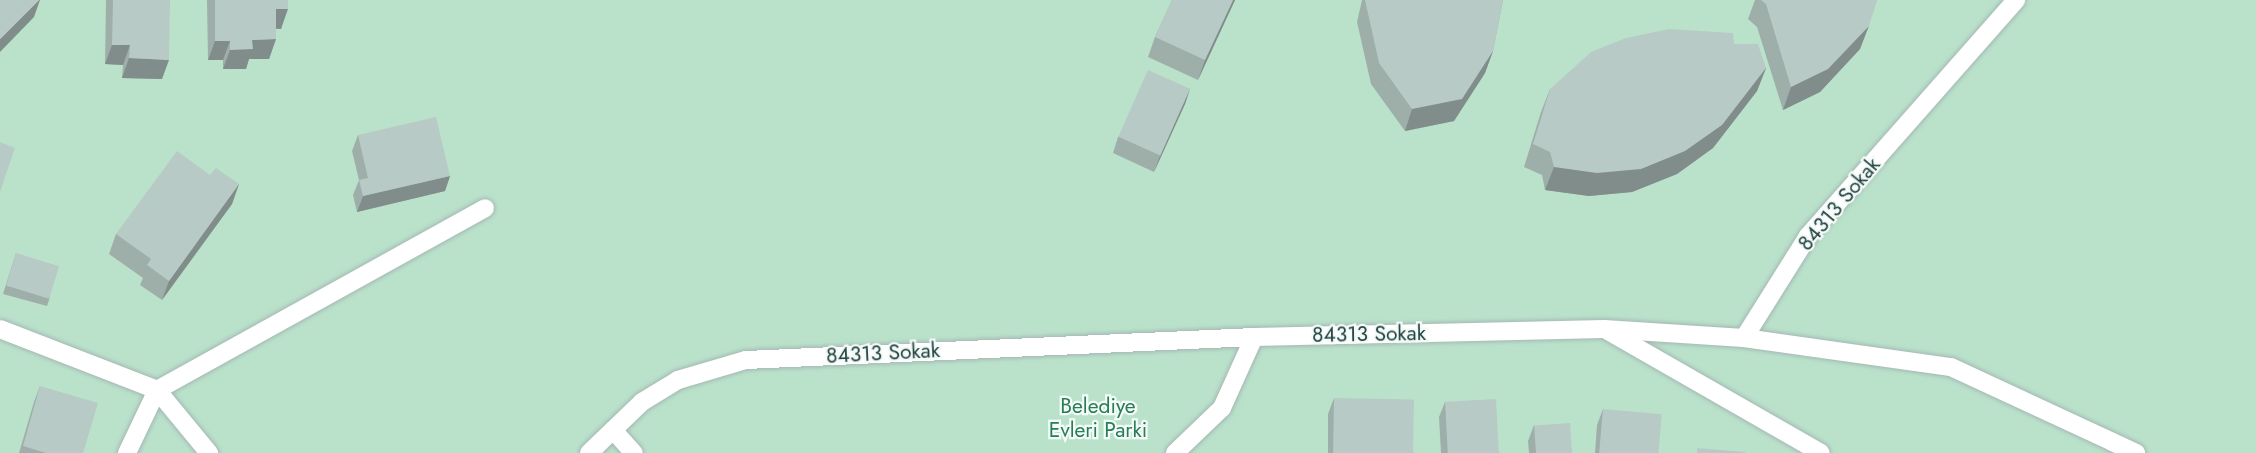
<!DOCTYPE html>
<style>
body{margin:0}
#map{position:relative;width:2256px;height:453px;overflow:hidden;background:#e3efeb;font-family:Jost,sans-serif}
div>[style]{position:absolute}
[style*='--x']{left:calc(var(--x)*1px);top:calc(var(--y)*1px);width:calc(var(--w)*1px);rotate:calc(var(--a)*1deg)}
.green>*{inset:0;background:#bae2cb;transform-origin:0 0}
.roads{filter:drop-shadow(0 0 2px #a5b8b4) drop-shadow(0 0 2px #a5b8b4)}
.minor>*{height:18px;margin:-9px;padding:0 9px;transform-origin:9px;border-radius:9px;background:#fff}
.wall>*{inset:0;background:#9eaea9}
.shaded-wall>*{inset:0;background:#818d8a}
.building>*{inset:0;background:#b8cac5;transform-origin:0 0}
span{translate:-50% -50%;white-space:nowrap;text-align:center;line-height:1.15;-webkit-text-stroke:4.5px #f4faf8;paint-order:stroke}
.street-label{font-size:21px;color:#21423f}
.park-label{font-size:21px;color:#267e56}
</style>
<div id="map">
<div class="green">
<div style="left:0;top:0;width:2256px;height:453px"></div>
</div>
<div class="roads">
<div class="minor">
<div style="--x:0;--y:329;--w:168;--a:21.2"></div>
<div style="--x:157;--y:390;--w:82;--a:50.5"></div>
<div style="--x:1608;--y:331;--w:245;--a:29.8"></div>
<div style="--x:1744;--y:338;--w:209;--a:8"></div>
<div style="--x:1951;--y:367;--w:204;--a:24.9"></div>
<div style="--x:613;--y:430;--w:31;--a:48"></div>
<div style="--x:127;--y:453;--w:70;--a:-64.5"></div>
<div style="--x:157;--y:390;--w:375;--a:-29"></div>
<div style="--x:589;--y:453;--w:74;--a:-43.9"></div>
<div style="--x:642;--y:402;--w:42;--a:-31.4"></div>
<div style="--x:678;--y:380;--w:71;--a:-16.4"></div>
<div style="--x:746;--y:360;--w:509;--a:-2.59"></div>
<div style="--x:1254;--y:337;--w:350;--a:-1.3"></div>
<div style="--x:1604;--y:329;--w:140;--a:3.7"></div>
<div style="--x:1744;--y:338;--w:120;--a:-57.9"></div>
<div style="--x:1808;--y:236;--w:315;--a:-48.6"></div>
<div style="--x:1175;--y:453;--w:65;--a:-43.8"></div>
<div style="--x:1222;--y:408;--w:78;--a:-65.7"></div>
</div>
</div>
<div class="wall">
<div style="clip-path:polygon(106px 0,170px 0,162px 79px,122px 78px,123px 65px,105px 64px)"></div>
<div style="clip-path:polygon(207px 0,288px 0,281px 29px,276px 29px,276px 39px,269px 59px,249px 59px,246px 69px,223px 69px,223px 60px,208px 60px)"></div>
<div style="clip-path:polygon(1172px 0,1235px 0,1198px 80px,1148px 57px,1155px 37px)"></div>
<div style="clip-path:polygon(1362px 0,1503px 0,1493px 51px,1485px 73px,1454px 121px,1405px 131px,1371px 84px,1357px 22px)"></div>
<div style="clip-path:polygon(1755px 0,1877px 0,1860px 49px,1820px 92px,1783px 110px,1757px 27px,1748px 19px)"></div>
<div style="clip-path:polygon(1734px 44px,1766px 68px,1757px 91px,1713px 148px,1677px 174px,1632px 192px,1589px 196px,1545px 190px,1542px 175px,1524px 167px,1541px 112px,1550px 89px)"></div>
<div style="clip-path:polygon(1190px 89px,1185px 104px,1154px 172px,1113px 153px,1118px 137px)"></div>
<div style="clip-path:polygon(358px 135px,450px 176px,445px 191px,357px 212px,353px 195px,359px 180px,352px 151px)"></div>
<div style="clip-path:polygon(210px 175px,239px 184px,232px 204px,162px 300px,140px 285px,143px 278px,109px 254px,116px 234px)"></div>
<div style="clip-path:polygon(16px 253px,50px 297px,47px 306px,3px 294px)"></div>
<div style="clip-path:polygon(40px 386px,83px 453px,19px 453px,34px 402px)"></div>
<div style="clip-path:polygon(1334px 398px,1414px 453px,1328px 453px,1328px 414px)"></div>
<div style="clip-path:polygon(1445px 402px,1499px 453px,1441px 453px,1439px 417px)"></div>
<div style="clip-path:polygon(1603px 409px,1658px 453px,1595px 453px,1597px 425px)"></div>
<div style="clip-path:polygon(1534px 425px,1572px 453px,1529px 453px,1528px 441px)"></div>
</div>
<div class="shaded-wall">
<div style="clip-path:polygon(39px 0,40px 0,34px 17px,0 52px,0 39px)"></div>
<div style="clip-path:polygon(1233px 0,1235px 0,1198px 80px,1205px 60px)"></div>
<div style="clip-path:polygon(276px 9px,288px 9px,281px 29px,269px 28px)"></div>
<div style="clip-path:polygon(1869px 26px,1860px 49px,1820px 92px,1783px 110px,1791px 87px)"></div>
<div style="clip-path:polygon(276px 39px,269px 59px,249px 59px,246px 69px,223px 69px,230px 50px,252px 40px)"></div>
<div style="clip-path:polygon(215px 41px,230px 41px,223px 60px,208px 60px)"></div>
<div style="clip-path:polygon(112px 45px,130px 45px,123px 65px,105px 64px)"></div>
<div style="clip-path:polygon(1493px 51px,1485px 73px,1454px 121px,1405px 131px,1412px 109px)"></div>
<div style="clip-path:polygon(129px 58px,169px 60px,162px 79px,122px 78px)"></div>
<div style="clip-path:polygon(1766px 68px,1757px 91px,1713px 148px,1677px 174px,1632px 192px,1589px 196px,1545px 190px,1554px 167px)"></div>
<div style="clip-path:polygon(1190px 89px,1185px 104px,1154px 172px,1160px 156px)"></div>
<div style="clip-path:polygon(450px 176px,445px 191px,357px 212px,363px 196px)"></div>
<div style="clip-path:polygon(239px 184px,232px 204px,162px 300px,169px 281px)"></div>
</div>
<div class="building">
<div style="clip-path:polygon(0 0,39px 0,0 39px)"></div>
<div style="clip-path:polygon(113px 0,170px 0,169px 60px,129px 58px,130px 45px,112px 45px)"></div>
<div style="clip-path:polygon(215px 0,288px 0,288px 9px,276px 9px,276px 39px,252px 40px,253px 49px,230px 50px,230px 41px,215px 41px)"></div>
<div style="clip-path:polygon(1172px 0,1233px 0,1205px 60px,1155px 37px)"></div>
<div style="clip-path:polygon(1365px 0,1503px 0,1493px 51px,1462px 99px,1412px 109px,1379px 63px)"></div>
<div style="clip-path:polygon(1761px 0,1877px 0,1869px 26px,1828px 69px,1791px 87px,1766px 4px)"></div>
<div style="clip-path:polygon(1669px 29px,1733px 33px,1734px 44px,1758px 44px,1766px 68px,1722px 125px,1685px 151px,1641px 169px,1597px 173px,1554px 167px,1550px 152px,1533px 144px,1550px 89px,1591px 52px,1626px 38px)"></div>
<div style="left:1148px;top:70px;width:46px;height:73px;rotate:24deg"></div>
<div style="clip-path:polygon(436px 117px,450px 176px,363px 196px,359px 180px,368px 178px,358px 135px)"></div>
<div style="clip-path:polygon(0 142px,15px 148px,0 192px)"></div>
<div style="clip-path:polygon(177px 151px,210px 175px,216px 168px,239px 184px,169px 281px,147px 265px,151px 259px,116px 234px)"></div>
<div style="left:16px;top:253px;width:45px;height:34px;rotate:17deg"></div>
<div style="clip-path:polygon(40px 386px,98px 403px,83px 453px,46px 453px,23px 446px)"></div>
<div style="left:1334px;top:398px;width:80px;height:55px;rotate:1deg"></div>
<div style="left:1496px;top:399px;width:54px;height:51px;rotate:87deg"></div>
<div style="left:1603px;top:409px;width:59px;height:44px;rotate:5deg"></div>
<div style="left:1570px;top:423px;width:30px;height:36px;rotate:86deg"></div>
<div style="clip-path:polygon(1697px 448px,1745px 452px,1745px 453px,1697px 453px)"></div>
</div>
<div class="street-label">
<span style="left:1839px;top:204px;rotate:-50deg">84313 Sokak</span>
<span style="left:1369px;top:334px;rotate:-1deg">84313 Sokak</span>
<span style="left:883px;top:353px;rotate:-3deg">84313 Sokak</span>
</div>
<div class="park-label">
<span style="left:1098px;top:418px">Belediye<br>Evleri Parki</span>
</div>
</div>
